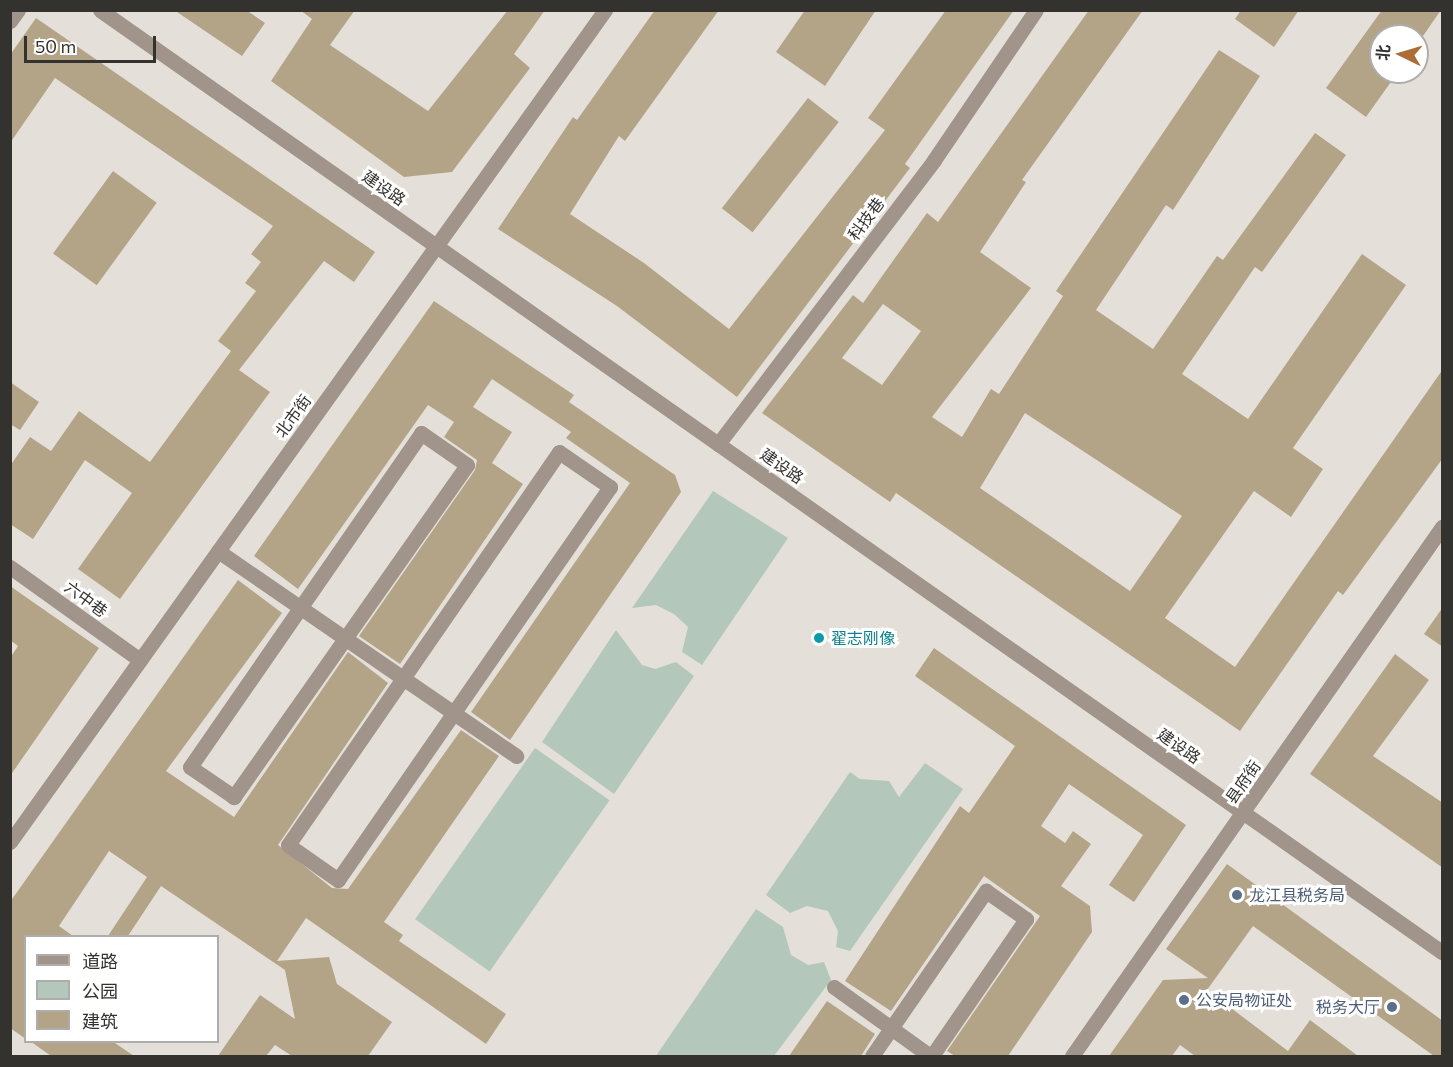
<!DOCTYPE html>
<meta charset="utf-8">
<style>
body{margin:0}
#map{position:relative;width:1453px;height:1067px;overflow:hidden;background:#e4e0d9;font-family:Commissioner,"Noto Sans SC",sans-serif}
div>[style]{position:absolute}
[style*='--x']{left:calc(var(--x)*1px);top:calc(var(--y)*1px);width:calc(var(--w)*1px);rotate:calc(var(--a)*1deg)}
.green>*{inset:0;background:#b3c8bb;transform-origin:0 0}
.building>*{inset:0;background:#b3a488;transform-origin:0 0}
.minor>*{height:15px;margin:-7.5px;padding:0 7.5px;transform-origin:7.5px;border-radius:7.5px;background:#a0948b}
.dots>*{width:16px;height:16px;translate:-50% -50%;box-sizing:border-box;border:3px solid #fff;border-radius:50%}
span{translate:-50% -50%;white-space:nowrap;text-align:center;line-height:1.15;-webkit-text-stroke:6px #fff;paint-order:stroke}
.street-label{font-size:16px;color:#34322f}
.culture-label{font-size:16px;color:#0d838f}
.left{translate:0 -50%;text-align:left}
.service-label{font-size:16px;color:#4e5e75}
.right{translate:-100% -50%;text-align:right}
.frame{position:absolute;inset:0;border:12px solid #34322f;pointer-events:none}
.legend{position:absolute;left:24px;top:935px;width:195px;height:108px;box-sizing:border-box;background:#fff;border:2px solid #aeadac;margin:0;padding:8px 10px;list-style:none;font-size:18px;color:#34322f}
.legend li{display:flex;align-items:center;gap:12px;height:30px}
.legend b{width:30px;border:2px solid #aeadac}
.north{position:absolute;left:1369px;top:24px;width:60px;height:60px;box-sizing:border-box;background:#fff;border:2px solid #aeadac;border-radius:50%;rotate:275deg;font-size:16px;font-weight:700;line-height:24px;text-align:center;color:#34322f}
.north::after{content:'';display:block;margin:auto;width:21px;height:27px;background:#ac6c35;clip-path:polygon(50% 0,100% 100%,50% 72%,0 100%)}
.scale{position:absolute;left:24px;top:36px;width:132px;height:27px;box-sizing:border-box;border:3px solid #34322f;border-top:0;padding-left:8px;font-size:18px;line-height:21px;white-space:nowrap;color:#34322f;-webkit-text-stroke:4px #fff;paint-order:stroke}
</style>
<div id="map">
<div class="green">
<div style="clip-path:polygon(713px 491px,788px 538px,702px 665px,682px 652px,688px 627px,674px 614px,656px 605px,632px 608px)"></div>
<div style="clip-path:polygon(616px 630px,642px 665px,655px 669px,676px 662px,694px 676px,614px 794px,542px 742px)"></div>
<div style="left:535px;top:748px;width:91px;height:209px;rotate:35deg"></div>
<div style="clip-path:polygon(925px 763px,963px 789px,850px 951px,836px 947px,838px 931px,828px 911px,807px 906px,790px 913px,766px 895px,850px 772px,860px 779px,889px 781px,899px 797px)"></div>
<div style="clip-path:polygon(756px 909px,783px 927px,791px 955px,808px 965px,824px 962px,831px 980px,774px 1056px,656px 1056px)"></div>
</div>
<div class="building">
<div style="clip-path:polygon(174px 10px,246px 10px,265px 23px,242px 56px)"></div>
<div style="clip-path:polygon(300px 10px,355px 10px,330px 45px,428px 111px,508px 10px,545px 10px,514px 54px,530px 68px,452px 172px,404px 177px,271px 81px,312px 19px)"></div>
<div style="clip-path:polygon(655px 10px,719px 10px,625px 141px,619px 136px,570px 214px,644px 263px,729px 329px,885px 130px,868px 118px,946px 10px,1014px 10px,905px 164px,910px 168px,737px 397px,617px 306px,498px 229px,573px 117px,577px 120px)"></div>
<div style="clip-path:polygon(805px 10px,876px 10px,825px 86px,776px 52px)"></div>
<div style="clip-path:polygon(evenodd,1089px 10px,1143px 10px,1022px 180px,1026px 182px,980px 252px,1031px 288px,932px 417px,962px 437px,991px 389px,999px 394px,1063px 296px,1056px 291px,1219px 50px,1260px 76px,1173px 210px,1166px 205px,1096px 310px,1153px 349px,1217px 256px,1223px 260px,1315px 133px,1346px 155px,1262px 272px,1255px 267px,1182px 374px,1248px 419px,1362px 254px,1406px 285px,1293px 448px,1323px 469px,1291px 517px,1254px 491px,1165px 618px,1235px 667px,1443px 369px,1443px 458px,1343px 595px,1338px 591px,1240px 731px,896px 493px,890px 502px,762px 413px,853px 295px,863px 303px,927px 213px,938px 222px,1089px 10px,883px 304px,921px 331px,882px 385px,842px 358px,883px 304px,1089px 10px,1025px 413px,1182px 516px,1130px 591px,980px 488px,1025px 413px)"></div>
<div style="clip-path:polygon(1241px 10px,1299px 10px,1274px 47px,1235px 19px)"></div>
<div style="clip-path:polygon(1441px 10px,1423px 36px,1381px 36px,1381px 72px,1398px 72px,1366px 117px,1326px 88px,1382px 10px)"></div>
<div style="clip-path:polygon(36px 18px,375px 252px,354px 282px,324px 261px,239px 370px,270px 392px,120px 599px,78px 569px,132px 493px,85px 460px,33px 539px,10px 524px,10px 466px,30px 437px,51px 451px,79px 411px,150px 462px,231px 351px,218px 341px,256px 291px,245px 283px,261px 262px,251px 254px,273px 226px,55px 78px,10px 143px,10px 55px)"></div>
<div style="left:808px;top:98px;width:39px;height:140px;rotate:38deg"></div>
<div style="left:113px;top:171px;width:54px;height:102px;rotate:36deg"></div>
<div style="clip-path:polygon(434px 301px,574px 395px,569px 402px,675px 475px,681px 492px,510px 740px,471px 712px,630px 483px,566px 438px,571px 432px,492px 379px,473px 407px,512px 432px,492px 463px,523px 484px,400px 664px,359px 636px,475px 470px,477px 460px,444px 437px,454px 422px,428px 405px,298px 589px,254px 556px)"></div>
<div style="clip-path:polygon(10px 382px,39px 402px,20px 430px,10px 424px)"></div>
<div style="clip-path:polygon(238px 580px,282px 613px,166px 771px,234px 817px,348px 652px,388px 683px,278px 845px,332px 888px,348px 889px,461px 730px,499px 756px,384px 922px,403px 935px,399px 941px,506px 1014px,486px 1044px,306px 918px,277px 961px,329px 957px,337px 984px,392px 1022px,368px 1056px,292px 1056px,275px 1045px,266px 1056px,218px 1056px,260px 995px,295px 1019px,285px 970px,161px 886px,128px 936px,108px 936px,147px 877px,109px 851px,59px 926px,73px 936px,26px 936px,26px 1039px,10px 1028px,10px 902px)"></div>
<div style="clip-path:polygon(10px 586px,99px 648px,10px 776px,10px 658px,18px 646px,10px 640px)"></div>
<div style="clip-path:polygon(1443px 607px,1443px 647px,1424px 634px)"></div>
<div style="clip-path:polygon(934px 648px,1186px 825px,1134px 902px,1109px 885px,1143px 835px,1069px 784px,1041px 826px,1065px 843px,1073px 831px,1091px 844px,1061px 886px,1090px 906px,1092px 932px,1008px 1056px,955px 1056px,947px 1051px,1040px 916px,984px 876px,891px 1011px,845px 981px,960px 806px,969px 813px,1015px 746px,915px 676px)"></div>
<div style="clip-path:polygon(1395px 654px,1429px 680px,1373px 756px,1443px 803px,1443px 868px,1310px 774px)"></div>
<div style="clip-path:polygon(1227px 864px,1443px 1021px,1443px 1056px,1434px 1056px,1253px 926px,1207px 990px,1288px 1051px,1310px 1020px,1358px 1056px,1195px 1056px,1180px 1045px,1172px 1056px,1109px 1056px,1163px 980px,1208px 978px,1166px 949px)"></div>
<div style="clip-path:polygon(827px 1001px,875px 1034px,861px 1056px,789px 1056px)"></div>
<div style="clip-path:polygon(30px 1041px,112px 1041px,134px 1056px,51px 1056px)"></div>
</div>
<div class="minor">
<div style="--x:100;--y:10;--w:1640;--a:35.07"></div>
<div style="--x:10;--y:21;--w:14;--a:-54"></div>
<div style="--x:421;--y:433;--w:56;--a:34.8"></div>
<div style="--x:467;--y:465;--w:406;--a:125.1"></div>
<div style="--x:234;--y:797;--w:53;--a:-145.7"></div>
<div style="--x:190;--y:767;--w:406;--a:-55.3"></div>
<div style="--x:718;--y:444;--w:357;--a:-52.7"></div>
<div style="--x:934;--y:160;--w:181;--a:-55.8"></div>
<div style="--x:559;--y:452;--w:62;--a:34.5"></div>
<div style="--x:610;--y:487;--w:478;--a:124.7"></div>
<div style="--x:338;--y:880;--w:61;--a:-145"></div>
<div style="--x:288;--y:845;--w:477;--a:-55.4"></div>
<div style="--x:218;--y:551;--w:362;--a:34.5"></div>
<div style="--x:10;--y:567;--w:160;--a:35.6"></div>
<div style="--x:10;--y:842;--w:1023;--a:-54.43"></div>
<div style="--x:834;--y:987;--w:118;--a:35.7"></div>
<div style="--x:872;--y:1056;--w:201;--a:-55.4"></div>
<div style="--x:986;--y:891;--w:49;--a:35"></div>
<div style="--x:1026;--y:919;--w:166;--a:124.5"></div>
<div style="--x:1072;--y:1056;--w:646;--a:-55.03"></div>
</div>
<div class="dots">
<div style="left:819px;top:638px;background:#0f9aa8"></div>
<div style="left:1237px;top:895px;background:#5c6f8a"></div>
<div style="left:1184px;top:1000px;background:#5c6f8a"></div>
<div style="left:1392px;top:1007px;background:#5c6f8a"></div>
</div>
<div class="street-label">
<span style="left:384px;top:188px;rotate:35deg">建设路</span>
<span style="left:866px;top:219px;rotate:-53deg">科技巷</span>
<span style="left:293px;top:416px;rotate:-54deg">北市街</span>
<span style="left:782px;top:466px;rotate:35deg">建设路</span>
<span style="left:86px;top:599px;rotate:36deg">六中巷</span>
<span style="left:1179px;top:746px;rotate:35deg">建设路</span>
<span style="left:1243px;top:782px;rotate:-55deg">县府街</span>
</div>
<div class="culture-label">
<span class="left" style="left:831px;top:638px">翟志刚像</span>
</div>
<div class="service-label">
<span class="left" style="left:1249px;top:895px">龙江县税务局</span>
<span class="left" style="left:1196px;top:1000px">公安局物证处</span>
<span class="right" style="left:1380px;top:1007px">税务大厅</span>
</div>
<div class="frame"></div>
<ul class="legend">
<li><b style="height:8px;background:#a0948b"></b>道路</li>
<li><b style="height:16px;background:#b3c8bb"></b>公园</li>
<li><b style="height:16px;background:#b3a488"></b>建筑</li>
</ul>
<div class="north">北</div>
<div class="scale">50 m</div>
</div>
